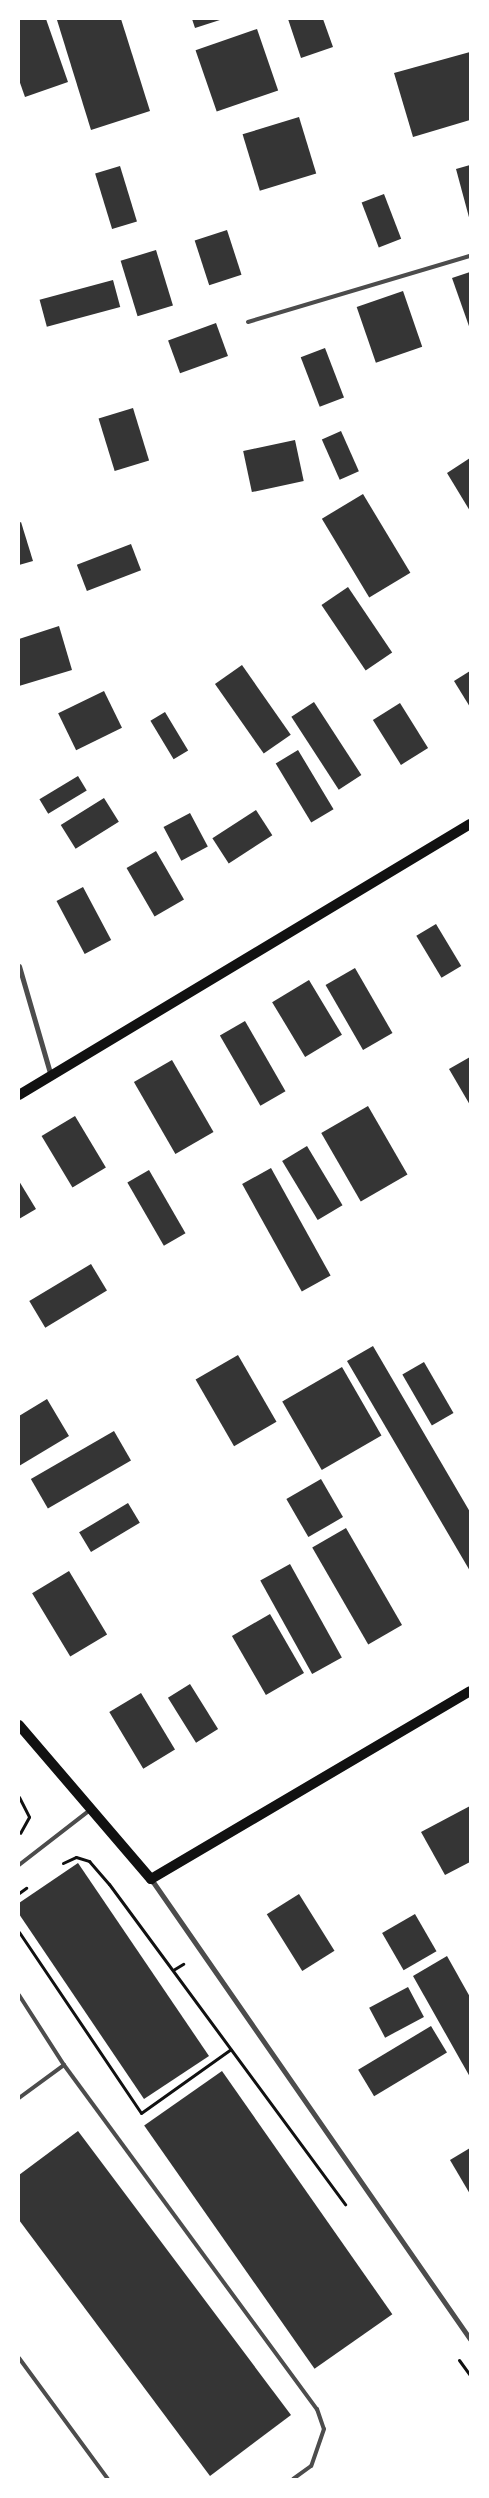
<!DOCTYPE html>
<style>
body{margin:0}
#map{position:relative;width:489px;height:2498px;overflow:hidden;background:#fff;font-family:"Fira Sans",sans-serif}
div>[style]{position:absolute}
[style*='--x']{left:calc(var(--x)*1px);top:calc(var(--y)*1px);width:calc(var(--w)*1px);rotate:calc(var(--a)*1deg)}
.building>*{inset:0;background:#353535;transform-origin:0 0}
.path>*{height:3px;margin:-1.5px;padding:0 1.5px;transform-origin:1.5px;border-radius:1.5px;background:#111}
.service>*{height:4px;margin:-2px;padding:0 2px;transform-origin:2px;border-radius:2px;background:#4c4c4c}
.minor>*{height:5px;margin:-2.5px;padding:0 2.5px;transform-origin:2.5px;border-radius:2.5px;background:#4c4c4c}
.secondary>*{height:10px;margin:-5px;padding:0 5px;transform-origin:5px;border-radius:5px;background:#111}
span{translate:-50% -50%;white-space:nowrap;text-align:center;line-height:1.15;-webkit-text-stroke:4px #fff;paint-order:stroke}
.frame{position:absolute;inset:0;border:20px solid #fff;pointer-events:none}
</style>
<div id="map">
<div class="building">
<div style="clip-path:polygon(19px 19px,46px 19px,68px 82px,25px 97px,19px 80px)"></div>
<div style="clip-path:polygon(62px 19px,121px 19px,150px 111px,91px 130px,57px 20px)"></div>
<div style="clip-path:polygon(192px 19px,223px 19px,195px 28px)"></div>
<div style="clip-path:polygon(288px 19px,323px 19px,333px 47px,301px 58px)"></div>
<div style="left:257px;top:29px;width:65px;height:65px;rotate:71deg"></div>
<div style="clip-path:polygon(470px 52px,470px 120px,413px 137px,394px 73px)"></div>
<div style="left:299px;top:117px;width:59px;height:59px;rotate:73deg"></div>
<div style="clip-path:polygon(470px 165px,470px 221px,456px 169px)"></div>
<div style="left:120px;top:166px;width:58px;height:26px;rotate:73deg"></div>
<div style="left:384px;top:194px;width:48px;height:24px;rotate:69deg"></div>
<div style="left:227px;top:230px;width:47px;height:34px;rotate:72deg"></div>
<div style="left:156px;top:250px;width:58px;height:37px;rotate:73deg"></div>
<div style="clip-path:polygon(470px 272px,470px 329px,452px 278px)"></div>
<div style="left:113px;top:280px;width:28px;height:76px;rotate:75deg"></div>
<div style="left:403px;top:291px;width:59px;height:49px;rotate:71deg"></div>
<div style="left:216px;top:323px;width:35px;height:51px;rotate:70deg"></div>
<div style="left:325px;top:348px;width:53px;height:26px;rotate:69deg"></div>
<div style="left:133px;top:408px;width:55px;height:36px;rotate:73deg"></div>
<div style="left:341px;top:431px;width:44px;height:21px;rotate:66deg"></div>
<div style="left:295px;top:440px;width:42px;height:53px;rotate:78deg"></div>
<div style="clip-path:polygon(470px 458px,470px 511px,447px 473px)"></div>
<div style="left:363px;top:494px;width:92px;height:48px;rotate:59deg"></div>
<div style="clip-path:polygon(21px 522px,33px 561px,19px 565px,19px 523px)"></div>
<div style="left:131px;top:544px;width:28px;height:58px;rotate:69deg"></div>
<div style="left:348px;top:587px;width:79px;height:32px;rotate:56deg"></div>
<div style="clip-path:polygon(59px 626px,72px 670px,19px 686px,19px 639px)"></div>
<div style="left:242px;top:665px;width:85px;height:33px;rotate:55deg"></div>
<div style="clip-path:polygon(470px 671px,470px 707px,454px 681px)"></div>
<div style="left:104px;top:691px;width:41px;height:51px;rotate:64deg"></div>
<div style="left:314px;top:702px;width:87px;height:27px;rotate:57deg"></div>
<div style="left:400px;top:703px;width:53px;height:32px;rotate:58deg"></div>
<div style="left:165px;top:712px;width:45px;height:17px;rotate:59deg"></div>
<div style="left:298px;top:750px;width:69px;height:26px;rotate:59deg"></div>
<div style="left:78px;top:776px;width:17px;height:45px;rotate:59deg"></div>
<div style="left:104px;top:798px;width:28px;height:51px;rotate:58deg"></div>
<div style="left:256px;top:810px;width:30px;height:52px;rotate:57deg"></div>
<div style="left:190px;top:813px;width:38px;height:30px;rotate:62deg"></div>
<div style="left:156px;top:851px;width:56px;height:34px;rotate:60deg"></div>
<div style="left:83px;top:887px;width:60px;height:30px;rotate:62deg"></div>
<div style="left:436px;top:924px;width:49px;height:23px;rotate:59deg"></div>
<div style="left:355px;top:968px;width:75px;height:34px;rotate:60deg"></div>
<div style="left:309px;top:980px;width:64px;height:43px;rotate:59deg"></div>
<div style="left:245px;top:1021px;width:81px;height:29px;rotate:60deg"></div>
<div style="clip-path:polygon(470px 1057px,470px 1105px,449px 1069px)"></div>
<div style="left:172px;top:1060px;width:83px;height:44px;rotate:60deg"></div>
<div style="left:368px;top:1106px;width:79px;height:54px;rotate:60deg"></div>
<div style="left:75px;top:1116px;width:60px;height:39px;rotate:59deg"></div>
<div style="left:307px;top:1146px;width:69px;height:29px;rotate:59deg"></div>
<div style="left:271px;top:1168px;width:123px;height:33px;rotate:61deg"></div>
<div style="left:149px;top:1170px;width:73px;height:25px;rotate:60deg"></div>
<div style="clip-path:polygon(19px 1181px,36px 1209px,19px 1219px)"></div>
<div style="left:91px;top:1264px;width:31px;height:72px;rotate:59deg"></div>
<div style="clip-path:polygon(373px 1346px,470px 1512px,470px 1571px,347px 1361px)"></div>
<div style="left:238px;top:1355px;width:77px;height:49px;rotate:60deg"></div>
<div style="left:424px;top:1362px;width:59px;height:25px;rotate:60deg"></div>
<div style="left:342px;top:1367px;width:79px;height:69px;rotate:60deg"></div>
<div style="clip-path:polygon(47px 1399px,69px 1436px,19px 1466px,19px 1416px)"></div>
<div style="left:114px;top:1431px;width:34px;height:96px;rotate:60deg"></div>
<div style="left:321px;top:1479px;width:44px;height:40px;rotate:60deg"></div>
<div style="left:128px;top:1503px;width:23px;height:57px;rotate:59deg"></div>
<div style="left:346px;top:1528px;width:112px;height:39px;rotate:60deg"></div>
<div style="left:290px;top:1564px;width:107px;height:34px;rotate:61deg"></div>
<div style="left:69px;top:1571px;width:74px;height:43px;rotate:59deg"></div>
<div style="left:270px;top:1614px;width:68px;height:44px;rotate:60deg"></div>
<div style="left:190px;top:1684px;width:53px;height:26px;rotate:58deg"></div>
<div style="left:141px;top:1693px;width:66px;height:37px;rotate:59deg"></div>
<div style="clip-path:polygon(470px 1806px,470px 1862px,445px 1875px,421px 1832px)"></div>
<div style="clip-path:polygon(78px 1863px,209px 2056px,144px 2099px,19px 1914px,19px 1903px)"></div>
<div style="left:299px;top:1894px;width:67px;height:38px;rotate:58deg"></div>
<div style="left:415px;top:1914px;width:43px;height:38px;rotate:60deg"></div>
<div style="clip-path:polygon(447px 1956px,470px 1997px,470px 2077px,413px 1976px)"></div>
<div style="left:408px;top:1987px;width:34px;height:44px;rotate:62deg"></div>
<div style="left:431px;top:2026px;width:31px;height:85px;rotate:59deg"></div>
<div style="left:222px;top:2071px;width:297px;height:95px;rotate:55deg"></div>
<div style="clip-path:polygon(78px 2131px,291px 2415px,210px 2476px,19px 2220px,19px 2175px)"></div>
<div style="clip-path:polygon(470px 2148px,470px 2194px,450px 2160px)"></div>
</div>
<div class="path">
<div style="--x:19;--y:1797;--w:22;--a:63"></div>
<div style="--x:29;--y:1817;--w:18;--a:119"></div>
<div style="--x:63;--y:1863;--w:14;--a:-25"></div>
<div style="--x:76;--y:1857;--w:14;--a:17"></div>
<div style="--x:89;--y:1861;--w:30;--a:49"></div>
<div style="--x:109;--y:1884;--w:398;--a:53.6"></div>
<div style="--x:19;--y:1893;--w:9;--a:-36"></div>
<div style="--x:19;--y:1932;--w:218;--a:56"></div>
<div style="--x:141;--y:2113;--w:110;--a:-35.4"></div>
<div style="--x:173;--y:1970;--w:12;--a:-31"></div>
<div style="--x:459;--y:2360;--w:19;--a:54"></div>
</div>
<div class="service">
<div style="--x:248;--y:322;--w:232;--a:-16.6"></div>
<div style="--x:19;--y:1865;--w:90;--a:-37.8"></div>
<div style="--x:19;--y:1995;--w:83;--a:57.3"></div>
<div style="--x:64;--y:2065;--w:427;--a:53.7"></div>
<div style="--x:317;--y:2409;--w:21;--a:71"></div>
<div style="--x:324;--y:2429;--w:39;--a:109"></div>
<div style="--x:311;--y:2466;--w:22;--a:144"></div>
<div style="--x:19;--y:2098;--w:56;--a:-36.3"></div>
<div style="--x:19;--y:2358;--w:150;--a:53.7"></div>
</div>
<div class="minor">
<div style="--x:19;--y:966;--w:115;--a:73.8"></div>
<div style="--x:151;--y:1879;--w:560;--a:55.26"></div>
</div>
<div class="secondary">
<div style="--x:19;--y:1095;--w:526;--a:-31"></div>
<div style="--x:19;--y:1725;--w:203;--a:49.4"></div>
<div style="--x:151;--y:1879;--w:370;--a:-30.5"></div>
</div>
<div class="frame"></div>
</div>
